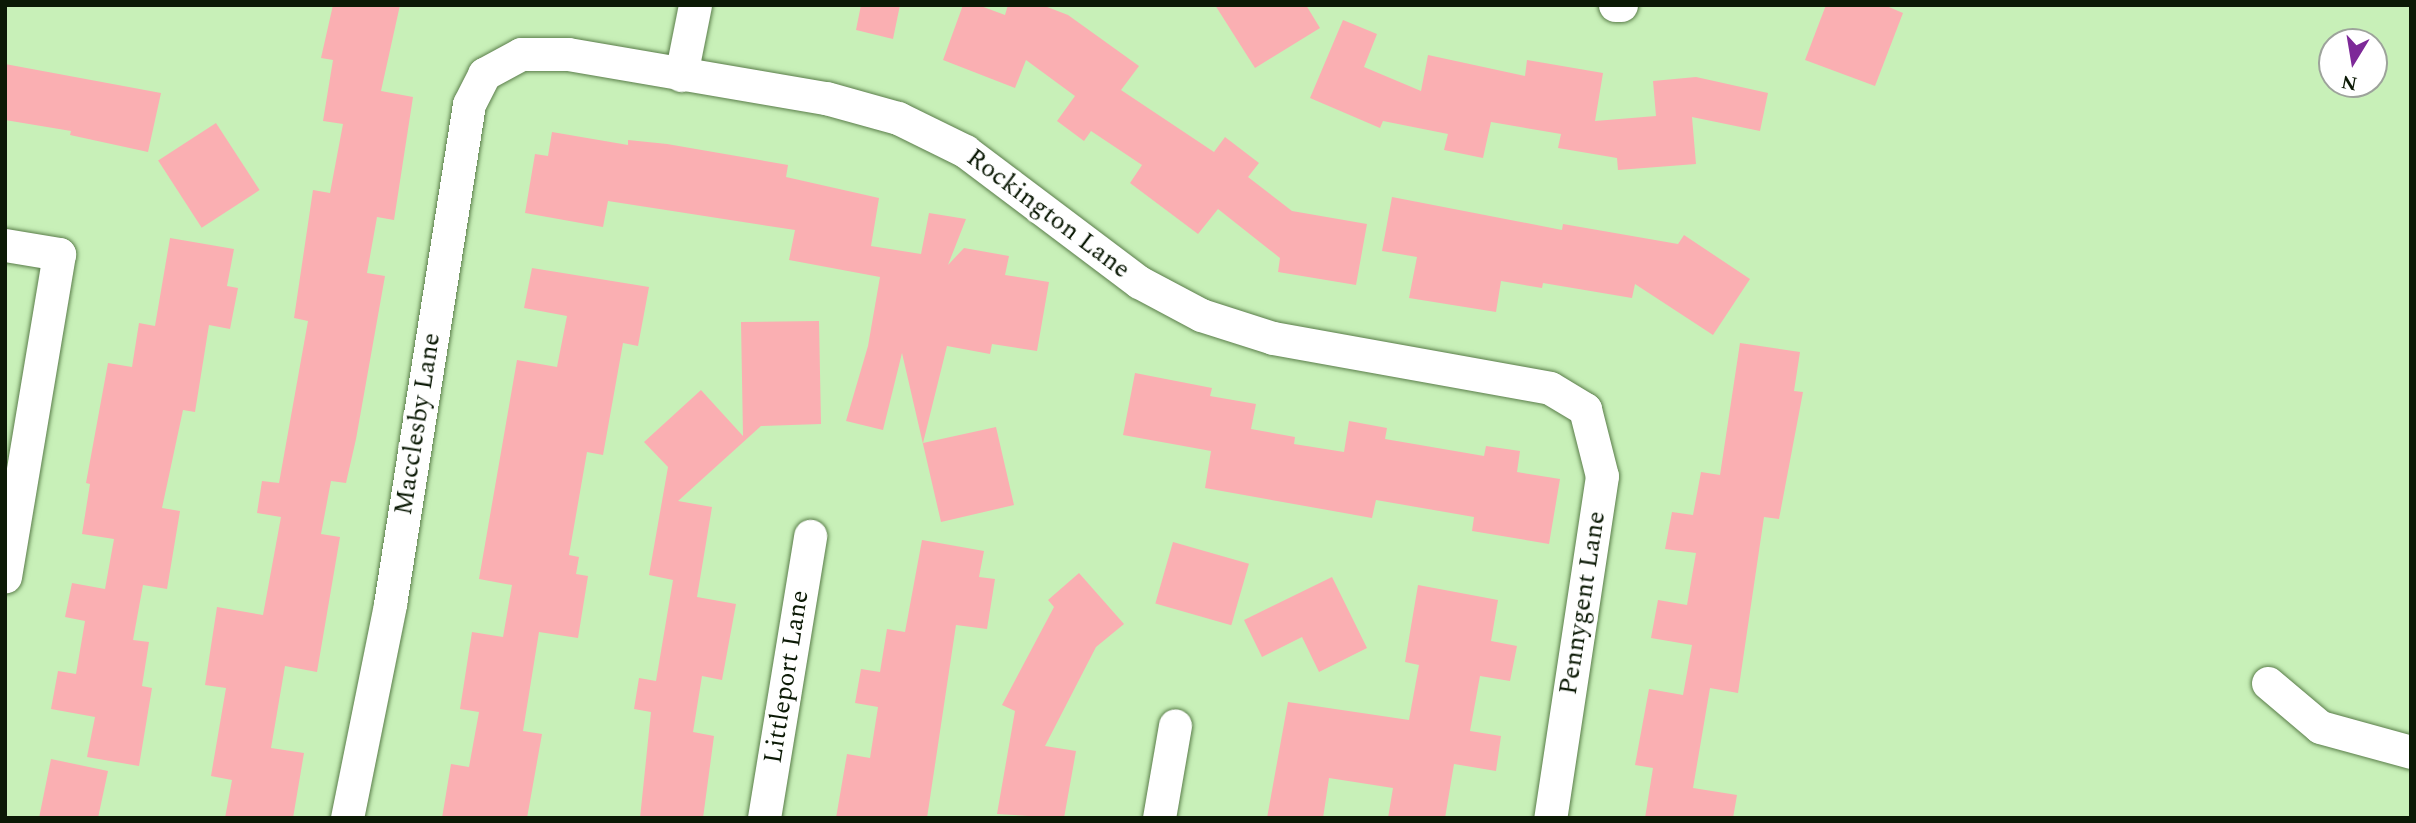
<!DOCTYPE html>
<style>
body{margin:0}
#map{position:relative;width:2416px;height:823px;overflow:hidden;background:#c8f0b8;font-family:Spectral,serif}
div>[style]{position:absolute}
[style*='--x']{left:calc(var(--x)*1px);top:calc(var(--y)*1px);width:calc(var(--w)*1px);rotate:calc(var(--a)*1deg)}
.building>*{inset:0;background:#faafb2;transform-origin:0 0}
.roads{filter:drop-shadow(0 0 2px #5a7d4a) drop-shadow(0 0 2px #5a7d4a)}
.minor>*{height:33px;margin:-16.5px;padding:0 16.5px;transform-origin:16.5px;border-radius:16.5px;background:#fff}
span{translate:-50% -50%;white-space:nowrap;text-align:center;line-height:1.15;-webkit-text-stroke:7px #fff;paint-order:stroke}
.street-label{font-size:26px;color:#0b1905}
.frame{position:absolute;inset:0;border:7px solid #0b1905;pointer-events:none}
.north{position:absolute;left:2318px;top:28px;width:70px;height:70px;box-sizing:border-box;background:#fff;border:2px solid #9da39b;border-radius:50%;rotate:191deg;font-size:19px;font-weight:700;line-height:28px;text-align:center;color:#0b1905}
.north::after{content:'';display:block;margin:auto;width:24px;height:32px;background:#7d2998;clip-path:polygon(50% 0,100% 100%,50% 72%,0 100%)}
</style>
<div id="map">
<div class="building">
<div style="clip-path:polygon(333px 5px,400px 5px,381px 91px,413px 97px,394px 220px,377px 217px,367px 273px,385px 276px,356px 439px,346px 483px,331px 481px,321px 534px,340px 537px,317px 672px,285px 666px,271px 748px,304px 753px,293px 818px,225px 818px,232px 780px,211px 776px,226px 688px,205px 685px,217px 607px,263px 615px,281px 517px,257px 513px,262px 481px,279px 483px,308px 321px,294px 318px,313px 190px,330px 193px,343px 124px,323px 121px,333px 60px,321px 58px)"></div>
<div style="clip-path:polygon(861px 5px,900px 5px,893px 39px,856px 30px)"></div>
<div style="clip-path:polygon(963px 5px,978px 5px,1005px 15px,1008px 5px,1042px 5px,1068px 15px,1139px 66px,1121px 90px,1214px 152px,1225px 137px,1259px 163px,1248px 177px,1292px 211px,1367px 224px,1356px 285px,1278px 272px,1280px 258px,1218px 209px,1198px 234px,1130px 183px,1142px 165px,1091px 131px,1084px 141px,1057px 121px,1075px 96px,1026px 60px,1015px 88px,943px 60px)"></div>
<div style="clip-path:polygon(1215px 5px,1306px 5px,1320px 28px,1255px 68px)"></div>
<div style="clip-path:polygon(1826px 5px,1884px 5px,1903px 13px,1875px 86px,1805px 60px)"></div>
<div style="clip-path:polygon(1343px 20px,1377px 34px,1364px 67px,1421px 91px,1428px 55px,1525px 76px,1527px 60px,1603px 73px,1595px 121px,1656px 116px,1653px 81px,1696px 77px,1768px 93px,1760px 131px,1692px 117px,1696px 164px,1618px 170px,1617px 158px,1558px 148px,1561px 134px,1491px 122px,1483px 158px,1444px 150px,1448px 134px,1383px 121px,1380px 128px,1310px 98px)"></div>
<div style="clip-path:polygon(5px 64px,161px 93px,148px 152px,70px 135px,71px 131px,5px 120px)"></div>
<div style="left:216px;top:123px;width:80px;height:69px;rotate:57deg"></div>
<div style="clip-path:polygon(552px 132px,628px 145px,628px 140px,667px 144px,788px 165px,786px 177px,879px 198px,871px 246px,921px 254px,929px 213px,966px 219px,948px 265px,964px 248px,1009px 256px,1005px 275px,1049px 282px,1037px 351px,992px 344px,990px 354px,947px 346px,923px 443px,996px 427px,1014px 505px,941px 522px,902px 353px,883px 430px,846px 421px,868px 346px,880px 277px,789px 260px,795px 230px,608px 201px,603px 227px,525px 213px,535px 154px,548px 156px)"></div>
<div style="clip-path:polygon(1392px 197px,1562px 230px,1563px 224px,1678px 244px,1684px 235px,1750px 279px,1713px 335px,1635px 284px,1632px 298px,1543px 283px,1542px 288px,1501px 281px,1496px 312px,1409px 298px,1417px 257px,1382px 251px)"></div>
<div style="clip-path:polygon(170px 238px,234px 249px,227px 286px,238px 288px,230px 329px,209px 325px,195px 412px,183px 410px,162px 508px,180px 511px,167px 589px,143px 585px,133px 640px,149px 642px,142px 686px,152px 688px,139px 766px,87px 757px,95px 717px,51px 709px,58px 671px,76px 674px,85px 621px,65px 617px,72px 583px,105px 589px,114px 539px,82px 534px,90px 484px,86px 483px,108px 363px,132px 367px,139px 323px,155px 326px)"></div>
<div style="clip-path:polygon(532px 268px,649px 287px,638px 346px,623px 343px,603px 455px,587px 452px,569px 555px,579px 557px,576px 574px,588px 576px,578px 638px,539px 632px,523px 731px,542px 734px,527px 818px,442px 818px,451px 764px,469px 767px,479px 712px,460px 709px,472px 632px,503px 637px,512px 585px,479px 579px,517px 360px,557px 367px,567px 316px,524px 308px)"></div>
<div style="clip-path:polygon(819px 321px,821px 424px,761px 426px,678px 501px,712px 507px,697px 597px,736px 604px,722px 680px,702px 676px,693px 732px,714px 736px,703px 818px,640px 818px,651px 712px,634px 709px,639px 678px,656px 681px,673px 580px,649px 575px,668px 467px,644px 442px,701px 390px,743px 436px,741px 322px)"></div>
<div style="clip-path:polygon(1740px 343px,1800px 352px,1794px 391px,1803px 392px,1779px 519px,1764px 517px,1738px 693px,1710px 688px,1693px 788px,1737px 795px,1733px 818px,1645px 818px,1653px 768px,1635px 765px,1649px 689px,1683px 695px,1692px 645px,1651px 638px,1658px 600px,1687px 605px,1696px 553px,1665px 549px,1672px 512px,1693px 515px,1701px 472px,1720px 475px)"></div>
<div style="clip-path:polygon(1135px 373px,1212px 388px,1210px 396px,1256px 404px,1251px 429px,1295px 437px,1294px 444px,1344px 452px,1349px 421px,1387px 428px,1385px 439px,1484px 456px,1486px 446px,1520px 451px,1517px 472px,1560px 479px,1549px 544px,1472px 531px,1474px 517px,1376px 500px,1372px 518px,1205px 488px,1211px 451px,1123px 435px)"></div>
<div style="clip-path:polygon(922px 540px,984px 551px,979px 577px,995px 579px,987px 629px,956px 625px,927px 818px,836px 818px,847px 754px,870px 758px,878px 707px,855px 703px,861px 669px,880px 672px,887px 629px,905px 632px)"></div>
<div style="left:1173px;top:542px;width:79px;height:64px;rotate:16deg"></div>
<div style="clip-path:polygon(1079px 573px,1124px 624px,1096px 647px,1045px 746px,1076px 751px,1064px 818px,997px 814px,1015px 711px,1002px 705px,1054px 607px,1048px 600px)"></div>
<div style="clip-path:polygon(1332px 577px,1367px 648px,1319px 672px,1302px 637px,1262px 657px,1244px 620px)"></div>
<div style="clip-path:polygon(1418px 585px,1498px 600px,1491px 641px,1517px 646px,1510px 681px,1480px 676px,1470px 731px,1501px 736px,1496px 771px,1454px 764px,1445px 818px,1388px 818px,1393px 788px,1329px 778px,1323px 818px,1267px 818px,1288px 702px,1409px 720px,1419px 665px,1405px 662px)"></div>
<div style="clip-path:polygon(51px 759px,108px 771px,98px 818px,39px 818px)"></div>
</div>
<div class="roads">
<div class="minor">
<div style="--x:1615;--y:5;--w:6;--a:0"></div>
<div style="--x:681;--y:75;--w:71;--a:-78.7"></div>
<div style="--x:5;--y:245;--w:55;--a:9.5"></div>
<div style="--x:59;--y:254;--w:327;--a:99.5"></div>
<div style="--x:2268;--y:683;--w:68;--a:40.2"></div>
<div style="--x:2320;--y:727;--w:94;--a:15.4"></div>
<div style="--x:347;--y:818;--w:218;--a:-78.6"></div>
<div style="--x:390;--y:604;--w:506;--a:-81.02"></div>
<div style="--x:469;--y:104;--w:34;--a:-63"></div>
<div style="--x:484;--y:74;--w:42;--a:-28.4"></div>
<div style="--x:521;--y:54;--w:47;--a:0"></div>
<div style="--x:568;--y:54;--w:262;--a:9.7"></div>
<div style="--x:826;--y:98;--w:75;--a:15.5"></div>
<div style="--x:898;--y:118;--w:75;--a:26.2"></div>
<div style="--x:965;--y:151;--w:218;--a:37"></div>
<div style="--x:1139;--y:282;--w:70;--a:28"></div>
<div style="--x:1201;--y:315;--w:76;--a:17.7"></div>
<div style="--x:1273;--y:338;--w:281;--a:10.2"></div>
<div style="--x:1550;--y:388;--w:41;--a:31"></div>
<div style="--x:1585;--y:409;--w:69;--a:75.8"></div>
<div style="--x:1602;--y:476;--w:346;--a:98.6"></div>
<div style="--x:764;--y:818;--w:286;--a:-80.7"></div>
<div style="--x:1159;--y:818;--w:94;--a:-80.2"></div>
</div>
</div>
<div class="street-label">
<span style="left:1048px;top:214px;rotate:37deg">Rockington Lane</span>
<span style="left:418px;top:424px;rotate:-81deg">Macclesby Lane</span>
<span style="left:1583px;top:603px;rotate:-81deg">Pennygent Lane</span>
<span style="left:787px;top:677px;rotate:-81deg">Littleport Lane</span>
</div>
<div class="frame"></div>
<div class="north">N</div>
</div>
